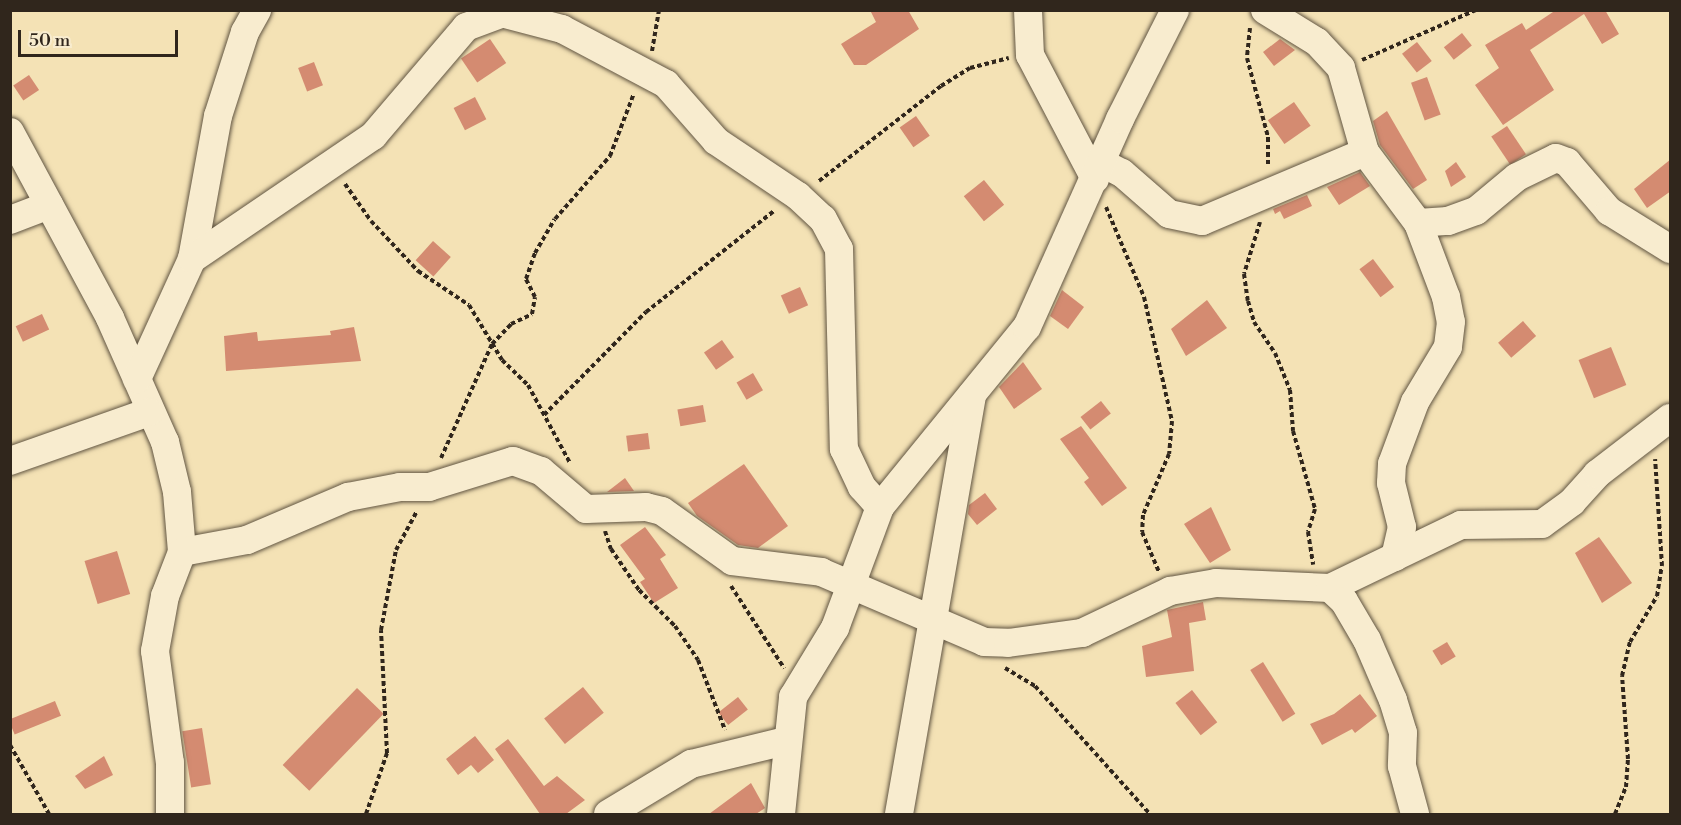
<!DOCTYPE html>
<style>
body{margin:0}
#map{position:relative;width:1681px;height:825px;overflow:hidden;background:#f4e2b5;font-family:"Libre Bodoni",serif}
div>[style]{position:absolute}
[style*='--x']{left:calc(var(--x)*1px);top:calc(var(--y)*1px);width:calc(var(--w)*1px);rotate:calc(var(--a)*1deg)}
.building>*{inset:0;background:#d48b71;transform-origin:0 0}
.path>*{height:4px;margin-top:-2px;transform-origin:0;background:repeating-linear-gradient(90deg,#30261c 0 4.5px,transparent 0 7.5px)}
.roads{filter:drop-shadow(0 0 2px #615542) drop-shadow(0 0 2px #615542)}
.minor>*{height:28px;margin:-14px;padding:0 14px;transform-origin:14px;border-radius:14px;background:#f8eccf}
span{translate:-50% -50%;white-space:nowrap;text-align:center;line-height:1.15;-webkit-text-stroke:5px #f8eccf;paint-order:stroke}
.frame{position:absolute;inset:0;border:12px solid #30261c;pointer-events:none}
.scale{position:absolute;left:18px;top:30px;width:160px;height:27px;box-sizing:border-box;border:3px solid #30261c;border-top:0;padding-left:8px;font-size:18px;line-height:21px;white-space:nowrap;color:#30261c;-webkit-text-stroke:4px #f8eccf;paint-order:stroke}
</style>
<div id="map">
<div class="building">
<div style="clip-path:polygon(870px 10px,908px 10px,919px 29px,866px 65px,854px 65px,841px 44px,876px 22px)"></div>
<div style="clip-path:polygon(1556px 10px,1605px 10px,1619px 34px,1602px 44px,1584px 14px,1530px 50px,1554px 90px,1503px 125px,1475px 85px,1499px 68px,1485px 45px,1522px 23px,1526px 30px)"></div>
<div style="left:1462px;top:33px;width:16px;height:23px;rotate:52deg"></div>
<div style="left:490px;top:39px;width:29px;height:35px;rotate:56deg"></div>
<div style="clip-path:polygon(1280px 39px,1295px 50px,1274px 66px,1263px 52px)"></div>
<div style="left:1417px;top:42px;width:24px;height:19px;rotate:52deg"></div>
<div style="left:314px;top:62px;width:25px;height:17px;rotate:69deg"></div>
<div style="left:29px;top:75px;width:18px;height:19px;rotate:56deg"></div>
<div style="left:1427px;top:77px;width:40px;height:17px;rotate:70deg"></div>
<div style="left:475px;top:97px;width:25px;height:24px;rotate:63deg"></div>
<div style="left:1294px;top:102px;width:29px;height:32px;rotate:55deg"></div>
<div style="clip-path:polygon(1387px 111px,1427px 180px,1413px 189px,1380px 145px,1373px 121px)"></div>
<div style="left:916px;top:116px;width:24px;height:20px;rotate:55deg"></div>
<div style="left:1507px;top:126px;width:34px;height:19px;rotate:56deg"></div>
<div style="clip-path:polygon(1671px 159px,1671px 191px,1647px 208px,1634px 189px)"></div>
<div style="clip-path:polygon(1456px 162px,1466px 177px,1451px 187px,1445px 171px)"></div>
<div style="clip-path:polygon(1360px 172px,1370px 186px,1339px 205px,1327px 187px)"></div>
<div style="left:984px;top:180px;width:32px;height:26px;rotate:51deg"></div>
<div style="clip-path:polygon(1307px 195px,1312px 206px,1284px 219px,1280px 211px,1275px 214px,1273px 209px)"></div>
<div style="left:433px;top:241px;width:24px;height:26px;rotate:42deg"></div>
<div style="left:1373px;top:259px;width:35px;height:17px;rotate:53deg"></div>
<div style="left:800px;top:287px;width:20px;height:21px;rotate:66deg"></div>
<div style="clip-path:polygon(1062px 290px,1084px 307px,1068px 329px,1050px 316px)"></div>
<div style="clip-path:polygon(1207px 300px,1227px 328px,1186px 356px,1171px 329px)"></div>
<div style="left:42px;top:314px;width:17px;height:29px;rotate:65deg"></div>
<div style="left:1523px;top:321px;width:20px;height:33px;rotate:49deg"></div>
<div style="clip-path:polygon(354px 327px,361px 361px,226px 371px,224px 336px,257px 332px,258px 341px,331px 335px,330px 331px)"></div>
<div style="left:722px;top:340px;width:21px;height:22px;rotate:55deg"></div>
<div style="left:1611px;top:347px;width:41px;height:35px;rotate:68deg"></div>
<div style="clip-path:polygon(1023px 362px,1042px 389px,1014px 409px,999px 387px)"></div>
<div style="left:753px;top:373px;width:20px;height:19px;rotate:60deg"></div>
<div style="left:1101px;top:401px;width:16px;height:26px;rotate:52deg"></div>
<div style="left:703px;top:405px;width:17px;height:26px;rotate:80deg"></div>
<div style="clip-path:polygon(1081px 426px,1127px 488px,1102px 506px,1084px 482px,1089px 478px,1060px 439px)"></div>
<div style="left:648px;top:433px;width:16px;height:22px;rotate:83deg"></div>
<div style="clip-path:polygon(744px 464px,788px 526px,758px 548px,738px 545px,697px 516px,688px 503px)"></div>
<div style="clip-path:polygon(625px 478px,634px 491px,607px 492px)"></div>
<div style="clip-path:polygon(985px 493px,997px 509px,977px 525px,968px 514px,969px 505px)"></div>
<div style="clip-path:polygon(1211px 507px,1231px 550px,1210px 563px,1184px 524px)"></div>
<div style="clip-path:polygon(645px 527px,666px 555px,660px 559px,678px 588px,654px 603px,640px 582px,645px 579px,620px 545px)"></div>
<div style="clip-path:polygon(1599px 537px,1632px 583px,1602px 603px,1575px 553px)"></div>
<div style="left:117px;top:551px;width:45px;height:34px;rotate:73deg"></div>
<div style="clip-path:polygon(1203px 602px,1206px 620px,1189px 623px,1194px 671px,1146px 677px,1142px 646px,1172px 637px,1167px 610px)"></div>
<div style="left:1447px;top:642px;width:17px;height:17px;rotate:59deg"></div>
<div style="left:1263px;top:662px;width:61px;height:15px;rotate:58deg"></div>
<div style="left:583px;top:687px;width:33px;height:50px;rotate:51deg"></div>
<div style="left:357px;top:688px;width:37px;height:107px;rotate:44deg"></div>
<div style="left:1192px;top:690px;width:41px;height:21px;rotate:52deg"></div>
<div style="clip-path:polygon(1360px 694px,1377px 716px,1355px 733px,1352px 729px,1322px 745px,1310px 724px,1334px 714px)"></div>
<div style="left:738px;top:697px;width:16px;height:25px;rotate:52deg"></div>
<div style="left:55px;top:701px;width:16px;height:50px;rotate:68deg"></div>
<div style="left:202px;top:728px;width:57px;height:20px;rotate:81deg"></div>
<div style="clip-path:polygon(475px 736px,494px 760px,478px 773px,471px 765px,458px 775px,446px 759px)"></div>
<div style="clip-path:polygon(508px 739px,544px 786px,557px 776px,585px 800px,566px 814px,540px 814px,495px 749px)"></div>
<div style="clip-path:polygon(104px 756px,113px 775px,85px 789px,75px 776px)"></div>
<div style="clip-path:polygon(751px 783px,765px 808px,756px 814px,709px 814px)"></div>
</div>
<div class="path">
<div style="--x:1250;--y:28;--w:30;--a:96"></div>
<div style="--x:1247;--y:58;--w:82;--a:75.1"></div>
<div style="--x:1268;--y:137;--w:30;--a:90"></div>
<div style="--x:652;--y:51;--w:42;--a:-80.3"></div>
<div style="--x:1362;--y:60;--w:124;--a:-23.7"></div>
<div style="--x:819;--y:181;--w:155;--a:-37.9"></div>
<div style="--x:941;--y:86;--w:34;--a:-32"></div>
<div style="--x:970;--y:68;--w:40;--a:-14.4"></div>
<div style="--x:345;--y:184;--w:45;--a:54.9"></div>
<div style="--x:371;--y:221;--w:69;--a:46.8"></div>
<div style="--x:418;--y:271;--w:61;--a:33.7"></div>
<div style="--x:469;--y:305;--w:64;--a:59"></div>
<div style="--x:502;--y:360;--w:36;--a:44"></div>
<div style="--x:528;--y:385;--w:89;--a:61.7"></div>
<div style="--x:1106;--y:207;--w:98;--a:67.1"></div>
<div style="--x:1144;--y:297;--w:127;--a:77.3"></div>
<div style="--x:1172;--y:421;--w:33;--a:95"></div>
<div style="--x:1169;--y:454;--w:66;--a:113.1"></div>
<div style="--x:1143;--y:515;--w:17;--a:93"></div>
<div style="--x:1142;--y:532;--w:43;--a:67"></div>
<div style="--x:1260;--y:222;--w:54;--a:107.1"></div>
<div style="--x:1244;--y:274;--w:27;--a:82"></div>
<div style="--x:1248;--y:301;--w:22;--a:74"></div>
<div style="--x:1254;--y:322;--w:37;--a:56"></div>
<div style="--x:1275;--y:353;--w:40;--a:68"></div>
<div style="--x:1290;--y:390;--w:41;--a:85.8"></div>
<div style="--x:1293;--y:431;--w:81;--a:74.2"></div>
<div style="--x:1315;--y:509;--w:24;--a:107"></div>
<div style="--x:1308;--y:532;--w:33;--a:81"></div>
<div style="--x:544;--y:415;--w:145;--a:-45.3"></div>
<div style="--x:646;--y:312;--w:164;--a:-38.3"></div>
<div style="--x:441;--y:458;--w:125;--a:-65.9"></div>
<div style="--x:492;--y:344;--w:28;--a:-46"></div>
<div style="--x:511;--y:324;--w:23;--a:-25"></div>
<div style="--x:532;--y:314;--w:17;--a:-80"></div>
<div style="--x:535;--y:297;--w:20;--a:-117"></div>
<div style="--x:526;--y:279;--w:28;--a:-71"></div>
<div style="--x:535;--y:253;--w:39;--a:-60"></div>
<div style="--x:555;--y:219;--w:84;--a:-48.9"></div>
<div style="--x:610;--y:156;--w:67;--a:-69.1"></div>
<div style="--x:605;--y:531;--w:19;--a:72"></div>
<div style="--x:611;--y:549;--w:50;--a:55.7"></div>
<div style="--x:639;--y:590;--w:51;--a:45"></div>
<div style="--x:675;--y:626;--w:41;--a:55.9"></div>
<div style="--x:698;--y:660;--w:75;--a:68.9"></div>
<div style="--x:731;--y:586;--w:98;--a:57.1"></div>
<div style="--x:1005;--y:668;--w:35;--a:31"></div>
<div style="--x:1035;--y:686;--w:172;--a:48.1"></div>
<div style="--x:10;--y:745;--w:79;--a:60.5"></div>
<div style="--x:366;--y:814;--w:65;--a:-71"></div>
<div style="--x:387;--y:753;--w:123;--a:-92.8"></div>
<div style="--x:381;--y:630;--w:81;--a:-79.4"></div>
<div style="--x:396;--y:550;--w:44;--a:-61.7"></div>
<div style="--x:1615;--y:814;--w:29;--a:-68"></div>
<div style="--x:1626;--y:787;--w:28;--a:-86"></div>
<div style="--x:1628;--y:759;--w:83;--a:-94.1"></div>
<div style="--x:1622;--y:676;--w:35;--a:-77"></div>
<div style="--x:1630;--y:642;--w:53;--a:-59.6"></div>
<div style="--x:1657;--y:596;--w:30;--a:-81"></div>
<div style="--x:1662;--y:566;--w:107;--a:-93.7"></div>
</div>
<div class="roads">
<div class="minor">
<div style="--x:1028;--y:10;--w:45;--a:87.5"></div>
<div style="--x:1030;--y:55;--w:140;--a:62.3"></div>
<div style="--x:1265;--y:10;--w:61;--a:31.6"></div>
<div style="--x:1317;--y:42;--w:35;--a:47"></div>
<div style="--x:1341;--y:68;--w:87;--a:74.1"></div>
<div style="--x:1365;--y:152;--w:89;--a:53.3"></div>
<div style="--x:1418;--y:223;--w:79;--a:69.3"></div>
<div style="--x:1446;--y:297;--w:25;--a:79"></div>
<div style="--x:1451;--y:322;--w:25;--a:97"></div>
<div style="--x:1448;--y:347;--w:64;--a:121"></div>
<div style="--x:1415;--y:402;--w:66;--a:110.4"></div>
<div style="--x:1392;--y:464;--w:19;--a:93"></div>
<div style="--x:1391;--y:483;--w:45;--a:76"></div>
<div style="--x:1402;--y:527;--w:31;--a:103"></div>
<div style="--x:505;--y:14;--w:59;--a:14.7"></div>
<div style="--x:562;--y:29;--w:118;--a:27.9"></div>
<div style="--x:666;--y:84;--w:76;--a:48.7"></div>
<div style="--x:716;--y:141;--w:99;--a:33.9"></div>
<div style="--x:798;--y:196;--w:34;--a:43"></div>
<div style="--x:823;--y:219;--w:34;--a:62"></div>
<div style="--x:839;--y:249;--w:200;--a:88.6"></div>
<div style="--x:844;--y:449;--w:42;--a:64.7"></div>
<div style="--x:862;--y:487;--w:27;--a:48"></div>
<div style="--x:10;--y:132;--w:211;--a:61.7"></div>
<div style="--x:110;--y:318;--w:136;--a:66.1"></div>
<div style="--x:165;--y:442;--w:51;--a:76.5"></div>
<div style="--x:177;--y:492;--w:60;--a:85.2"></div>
<div style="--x:182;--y:552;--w:47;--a:111.1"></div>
<div style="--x:165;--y:596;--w:56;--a:100.3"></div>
<div style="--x:155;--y:651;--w:113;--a:82.4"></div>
<div style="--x:170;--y:763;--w:51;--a:90"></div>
<div style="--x:1102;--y:163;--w:22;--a:27"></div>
<div style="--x:1122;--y:173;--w:62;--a:41.1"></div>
<div style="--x:1169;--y:214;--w:34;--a:12"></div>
<div style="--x:1202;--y:221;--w:177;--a:-22.9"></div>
<div style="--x:10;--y:220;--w:42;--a:-21"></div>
<div style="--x:1418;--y:223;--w:30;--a:-4"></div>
<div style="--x:1448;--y:221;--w:30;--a:-20"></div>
<div style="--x:1476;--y:211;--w:53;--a:-39.7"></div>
<div style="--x:1517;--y:177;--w:43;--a:-26"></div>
<div style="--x:1556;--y:158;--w:12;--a:20"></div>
<div style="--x:1567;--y:162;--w:65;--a:49.4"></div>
<div style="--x:1609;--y:211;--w:72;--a:31.9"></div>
<div style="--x:192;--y:259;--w:145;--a:-79.7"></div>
<div style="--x:218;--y:116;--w:88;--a:-72.2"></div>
<div style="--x:245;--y:32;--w:25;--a:-61"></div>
<div style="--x:137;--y:379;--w:132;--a:-65.4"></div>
<div style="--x:192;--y:259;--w:219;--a:-34.2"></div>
<div style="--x:373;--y:136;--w:143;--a:-49.5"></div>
<div style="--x:466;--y:27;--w:48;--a:-20.7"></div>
<div style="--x:10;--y:461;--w:147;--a:-19.4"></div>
<div style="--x:182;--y:552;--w:66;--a:-10.5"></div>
<div style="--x:247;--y:540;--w:110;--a:-23.1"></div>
<div style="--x:348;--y:497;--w:53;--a:-10.9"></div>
<div style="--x:400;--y:487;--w:29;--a:0"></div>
<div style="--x:429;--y:487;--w:88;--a:-17.2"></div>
<div style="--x:513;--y:461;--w:30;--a:20"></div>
<div style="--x:541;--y:471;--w:59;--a:40.2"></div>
<div style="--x:586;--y:509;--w:60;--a:-1.9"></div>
<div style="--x:646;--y:507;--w:16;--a:14"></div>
<div style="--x:662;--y:511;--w:86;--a:35.5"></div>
<div style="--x:732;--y:561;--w:90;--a:7"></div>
<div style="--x:821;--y:572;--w:177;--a:23.2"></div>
<div style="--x:984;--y:642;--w:24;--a:2"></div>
<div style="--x:1008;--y:643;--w:75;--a:-7.7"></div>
<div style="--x:1082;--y:633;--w:98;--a:-25.5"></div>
<div style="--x:1170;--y:591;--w:47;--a:-9.9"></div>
<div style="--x:1216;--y:583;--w:114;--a:2.5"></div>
<div style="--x:1330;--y:588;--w:145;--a:-25.7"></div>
<div style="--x:1461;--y:525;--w:81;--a:-0.7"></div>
<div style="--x:1542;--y:524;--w:37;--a:-36"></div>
<div style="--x:1572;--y:502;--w:38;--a:-48"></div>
<div style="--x:1597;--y:474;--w:92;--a:-37.5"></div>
<div style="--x:1330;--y:588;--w:19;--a:43"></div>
<div style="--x:1344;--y:601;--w:45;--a:59.5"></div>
<div style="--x:1367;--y:640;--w:65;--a:66.6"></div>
<div style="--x:1393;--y:700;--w:34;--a:73"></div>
<div style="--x:1403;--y:733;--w:33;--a:92"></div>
<div style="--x:1402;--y:766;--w:50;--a:74.8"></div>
<div style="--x:608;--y:814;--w:97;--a:-31.1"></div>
<div style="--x:691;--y:764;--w:97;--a:-13.7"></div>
<div style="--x:781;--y:814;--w:118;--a:-84.1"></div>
<div style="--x:793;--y:697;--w:81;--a:-58.7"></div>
<div style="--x:835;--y:628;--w:129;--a:-69.6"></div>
<div style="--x:880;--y:507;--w:232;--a:-50.8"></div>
<div style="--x:1027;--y:327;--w:228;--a:-65.9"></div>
<div style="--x:1120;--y:119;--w:122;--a:-63.2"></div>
<div style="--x:899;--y:814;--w:426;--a:-80.1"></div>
</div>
</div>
<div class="frame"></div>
<div class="scale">50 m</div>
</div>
